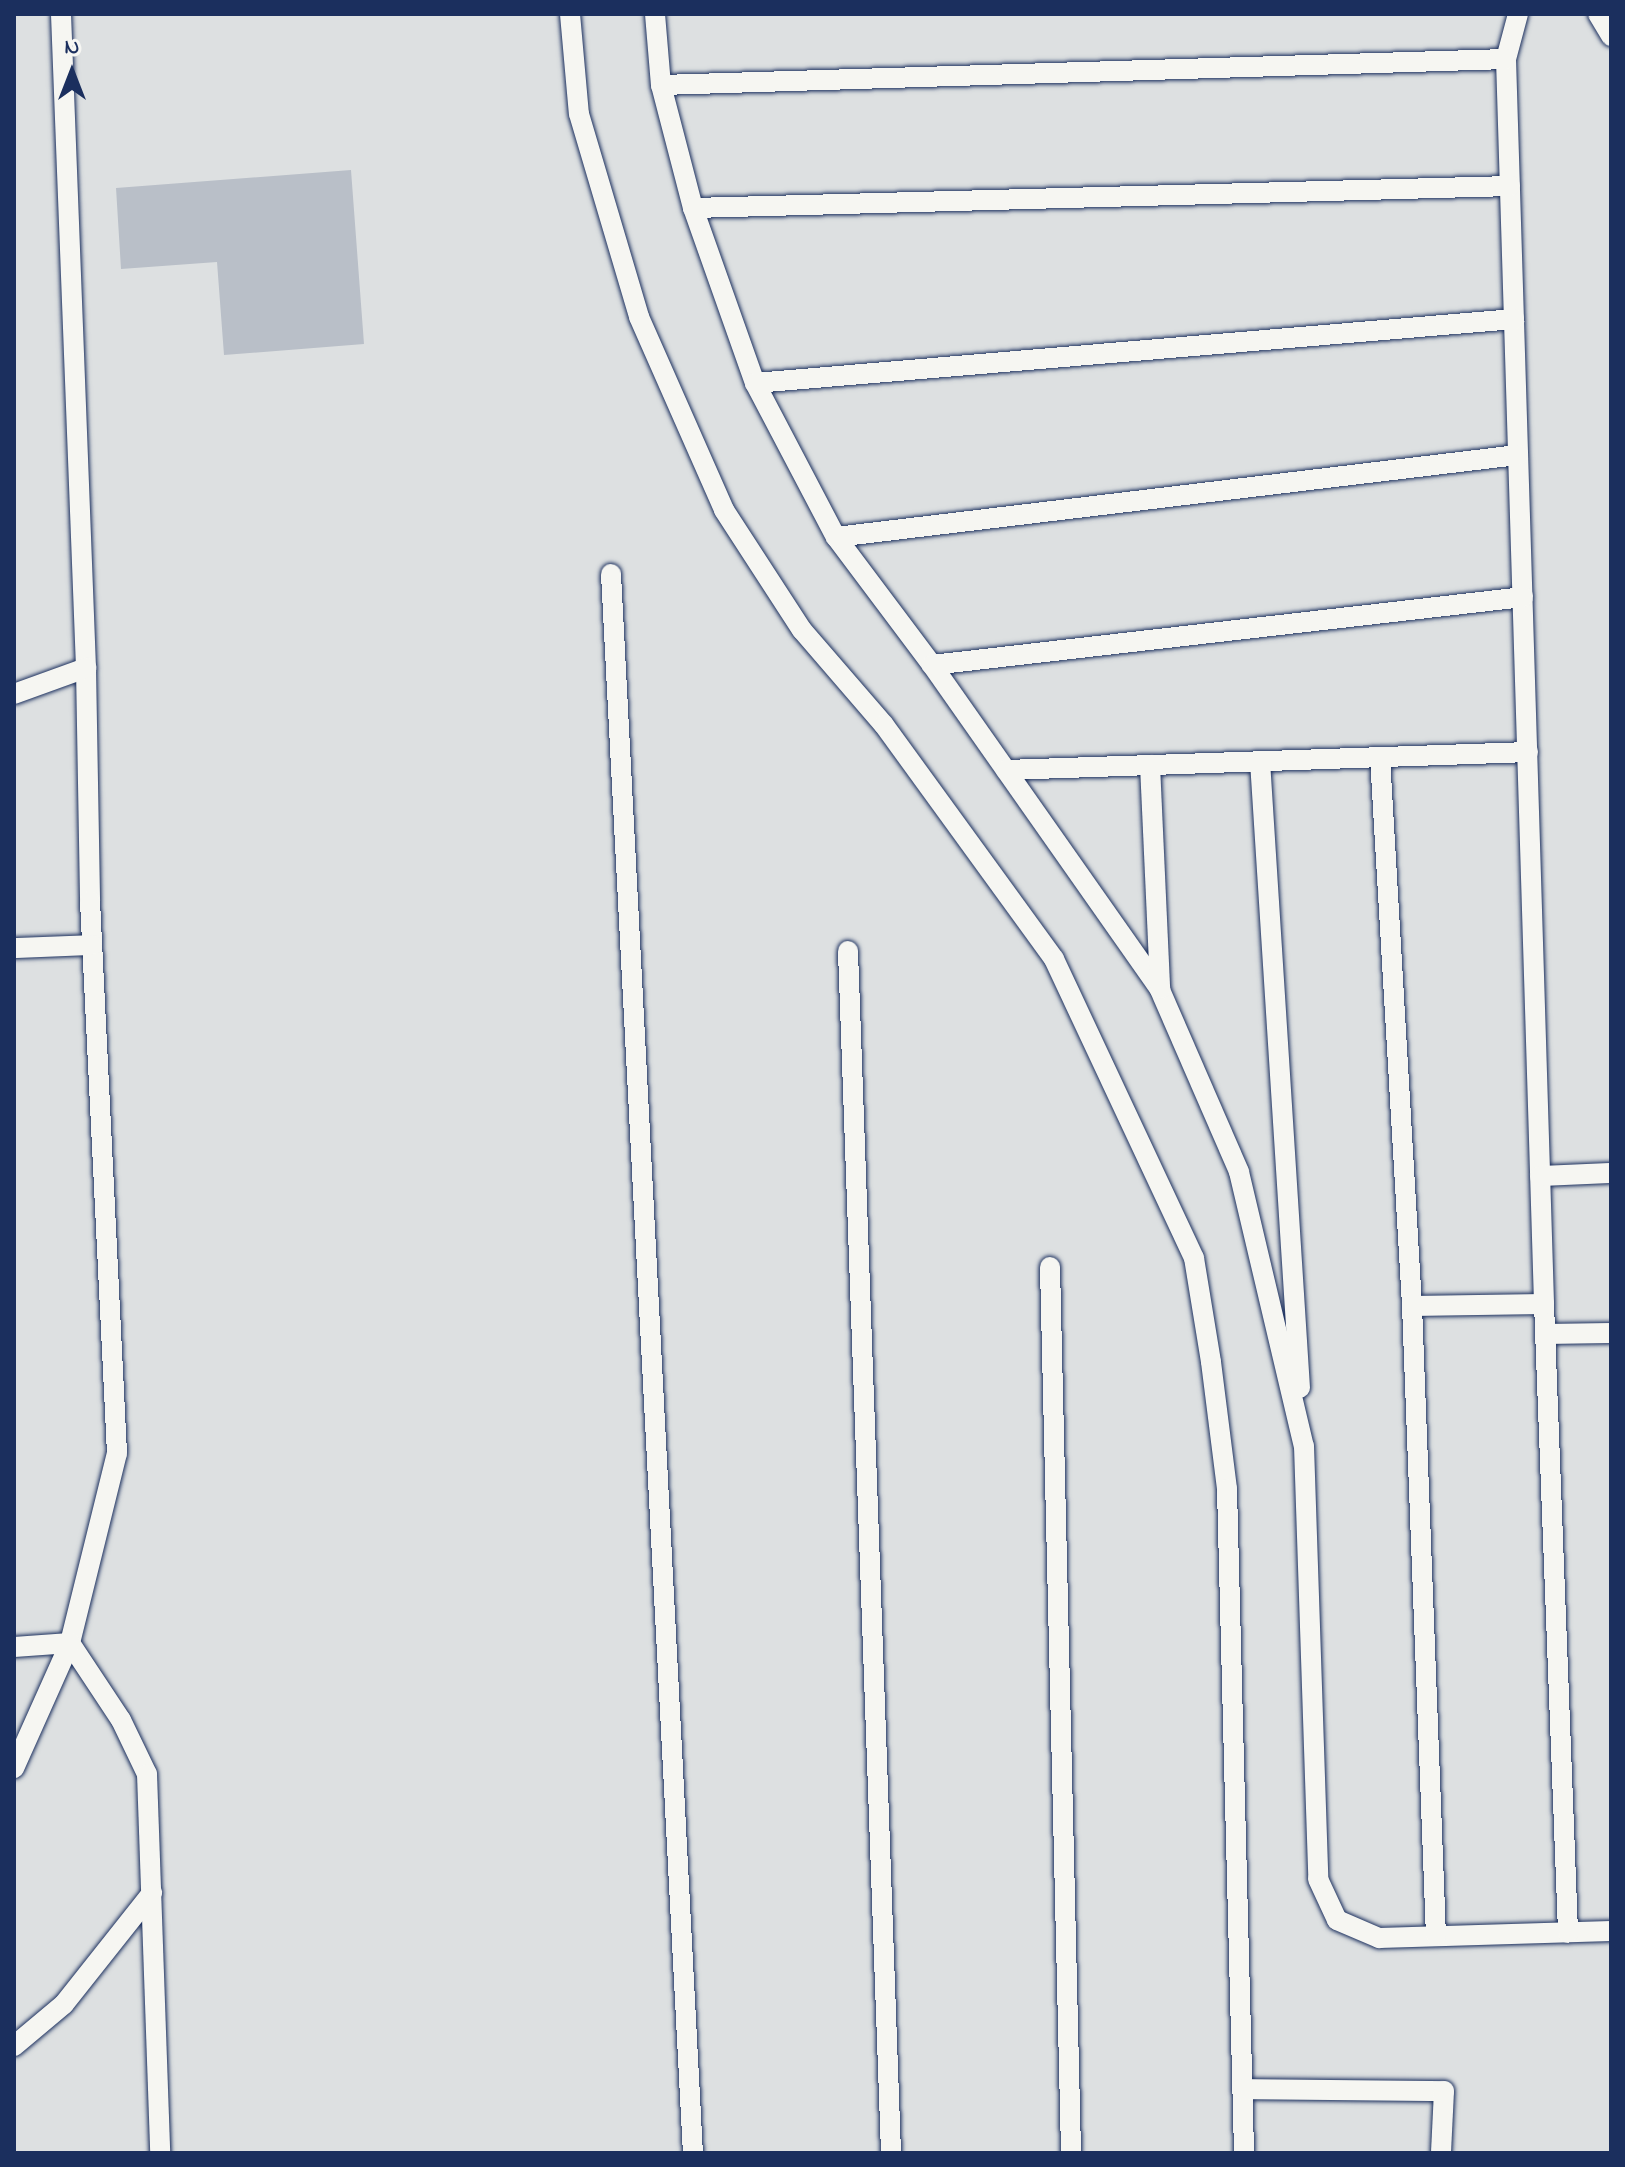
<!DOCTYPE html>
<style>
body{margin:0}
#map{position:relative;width:1625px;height:2167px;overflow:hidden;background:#edeeec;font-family:"Indie Flower",sans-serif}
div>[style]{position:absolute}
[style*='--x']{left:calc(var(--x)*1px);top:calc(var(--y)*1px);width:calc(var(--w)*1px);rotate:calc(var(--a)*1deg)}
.built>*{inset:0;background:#dde0e1;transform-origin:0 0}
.building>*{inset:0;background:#b9bfc8}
.roads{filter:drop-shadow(0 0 2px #1b2f5e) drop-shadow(0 0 2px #1b2f5e)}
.service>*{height:20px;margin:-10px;padding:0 10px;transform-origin:10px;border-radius:10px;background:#f6f6f2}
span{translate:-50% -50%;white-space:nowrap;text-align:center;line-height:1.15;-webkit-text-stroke:6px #f6f6f2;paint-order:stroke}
.frame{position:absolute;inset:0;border:16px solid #1b2f5e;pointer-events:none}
.north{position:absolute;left:32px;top:32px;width:80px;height:80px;-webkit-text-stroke:6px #f6f6f2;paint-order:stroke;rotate:0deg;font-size:22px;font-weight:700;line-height:32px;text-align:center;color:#1b2f5e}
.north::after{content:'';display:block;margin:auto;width:28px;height:36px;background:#1b2f5e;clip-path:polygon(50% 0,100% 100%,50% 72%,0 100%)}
</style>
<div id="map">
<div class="built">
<div style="left:14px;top:14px;width:1597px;height:2139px"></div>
</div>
<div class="building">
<div style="clip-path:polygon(351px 170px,364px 344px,224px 355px,217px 262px,121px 269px,116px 188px)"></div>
</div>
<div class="roads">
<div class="service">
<div style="--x:61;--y:14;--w:654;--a:87.81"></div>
<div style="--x:86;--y:668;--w:233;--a:89"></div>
<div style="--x:90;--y:901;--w:553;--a:87.2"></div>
<div style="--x:117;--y:1453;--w:196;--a:103.9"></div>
<div style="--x:70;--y:1643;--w:92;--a:56.5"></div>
<div style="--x:121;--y:1720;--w:60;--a:64.3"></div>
<div style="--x:147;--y:1774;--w:379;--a:88"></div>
<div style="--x:570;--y:14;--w:100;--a:84.9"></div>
<div style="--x:579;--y:114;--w:212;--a:73.5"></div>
<div style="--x:639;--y:317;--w:211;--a:66.2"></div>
<div style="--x:724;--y:510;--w:143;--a:57"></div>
<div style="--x:802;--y:630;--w:125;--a:49.2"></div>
<div style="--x:884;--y:725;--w:289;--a:54"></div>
<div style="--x:1054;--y:959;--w:330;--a:64.9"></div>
<div style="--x:1194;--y:1258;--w:105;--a:80.7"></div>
<div style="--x:1211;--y:1362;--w:128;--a:82.8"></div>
<div style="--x:1227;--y:1489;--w:664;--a:88.53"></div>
<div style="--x:655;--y:14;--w:71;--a:85.2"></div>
<div style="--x:661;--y:85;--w:127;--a:75.4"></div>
<div style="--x:693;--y:208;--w:186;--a:70.5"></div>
<div style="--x:755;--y:383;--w:174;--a:62.3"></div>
<div style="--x:836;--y:537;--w:160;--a:53.1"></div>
<div style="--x:932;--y:665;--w:397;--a:54.9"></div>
<div style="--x:1160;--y:990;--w:198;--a:66.5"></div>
<div style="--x:1239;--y:1172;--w:282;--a:76.7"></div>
<div style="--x:1304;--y:1446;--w:433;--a:88.1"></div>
<div style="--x:1318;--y:1879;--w:45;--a:65.1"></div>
<div style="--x:1337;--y:1920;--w:46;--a:23.2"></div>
<div style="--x:1379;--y:1938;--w:232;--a:-1.7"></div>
<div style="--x:1518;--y:14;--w:47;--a:104.9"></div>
<div style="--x:1506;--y:59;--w:1246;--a:88.25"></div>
<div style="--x:1544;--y:1304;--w:629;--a:87.81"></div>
<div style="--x:1598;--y:14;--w:26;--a:59"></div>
<div style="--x:661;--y:85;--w:845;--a:-1.76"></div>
<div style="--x:693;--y:208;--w:817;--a:-1.54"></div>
<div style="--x:755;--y:383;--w:762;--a:-4.82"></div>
<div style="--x:836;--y:537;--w:687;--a:-6.86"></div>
<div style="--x:611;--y:574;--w:1581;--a:87.03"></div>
<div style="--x:932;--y:665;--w:595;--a:-6.56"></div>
<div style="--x:14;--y:694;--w:77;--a:-19.9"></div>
<div style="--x:1380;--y:757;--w:550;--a:86.66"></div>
<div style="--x:1412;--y:1306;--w:630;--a:87.82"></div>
<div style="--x:1260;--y:761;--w:628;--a:86.35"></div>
<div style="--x:1150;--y:765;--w:224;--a:87.4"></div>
<div style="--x:1006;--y:770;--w:522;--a:-1.97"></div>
<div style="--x:14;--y:948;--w:78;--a:-2.2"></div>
<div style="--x:848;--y:951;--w:1203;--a:87.95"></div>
<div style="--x:1540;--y:1176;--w:71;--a:-2.4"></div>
<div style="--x:1050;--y:1267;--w:886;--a:88.64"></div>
<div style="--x:1412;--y:1306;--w:132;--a:-0.9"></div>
<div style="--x:1545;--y:1334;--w:66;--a:-0.9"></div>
<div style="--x:14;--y:1647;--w:56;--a:-4.1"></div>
<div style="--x:70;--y:1643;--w:137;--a:114.1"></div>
<div style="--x:14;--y:2046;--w:65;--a:-40"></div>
<div style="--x:64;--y:2004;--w:142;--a:-51.6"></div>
<div style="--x:1242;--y:2089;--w:202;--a:0.6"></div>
<div style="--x:1444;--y:2091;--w:62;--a:92.8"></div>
</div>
</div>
<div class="frame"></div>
<div class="north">N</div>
</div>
